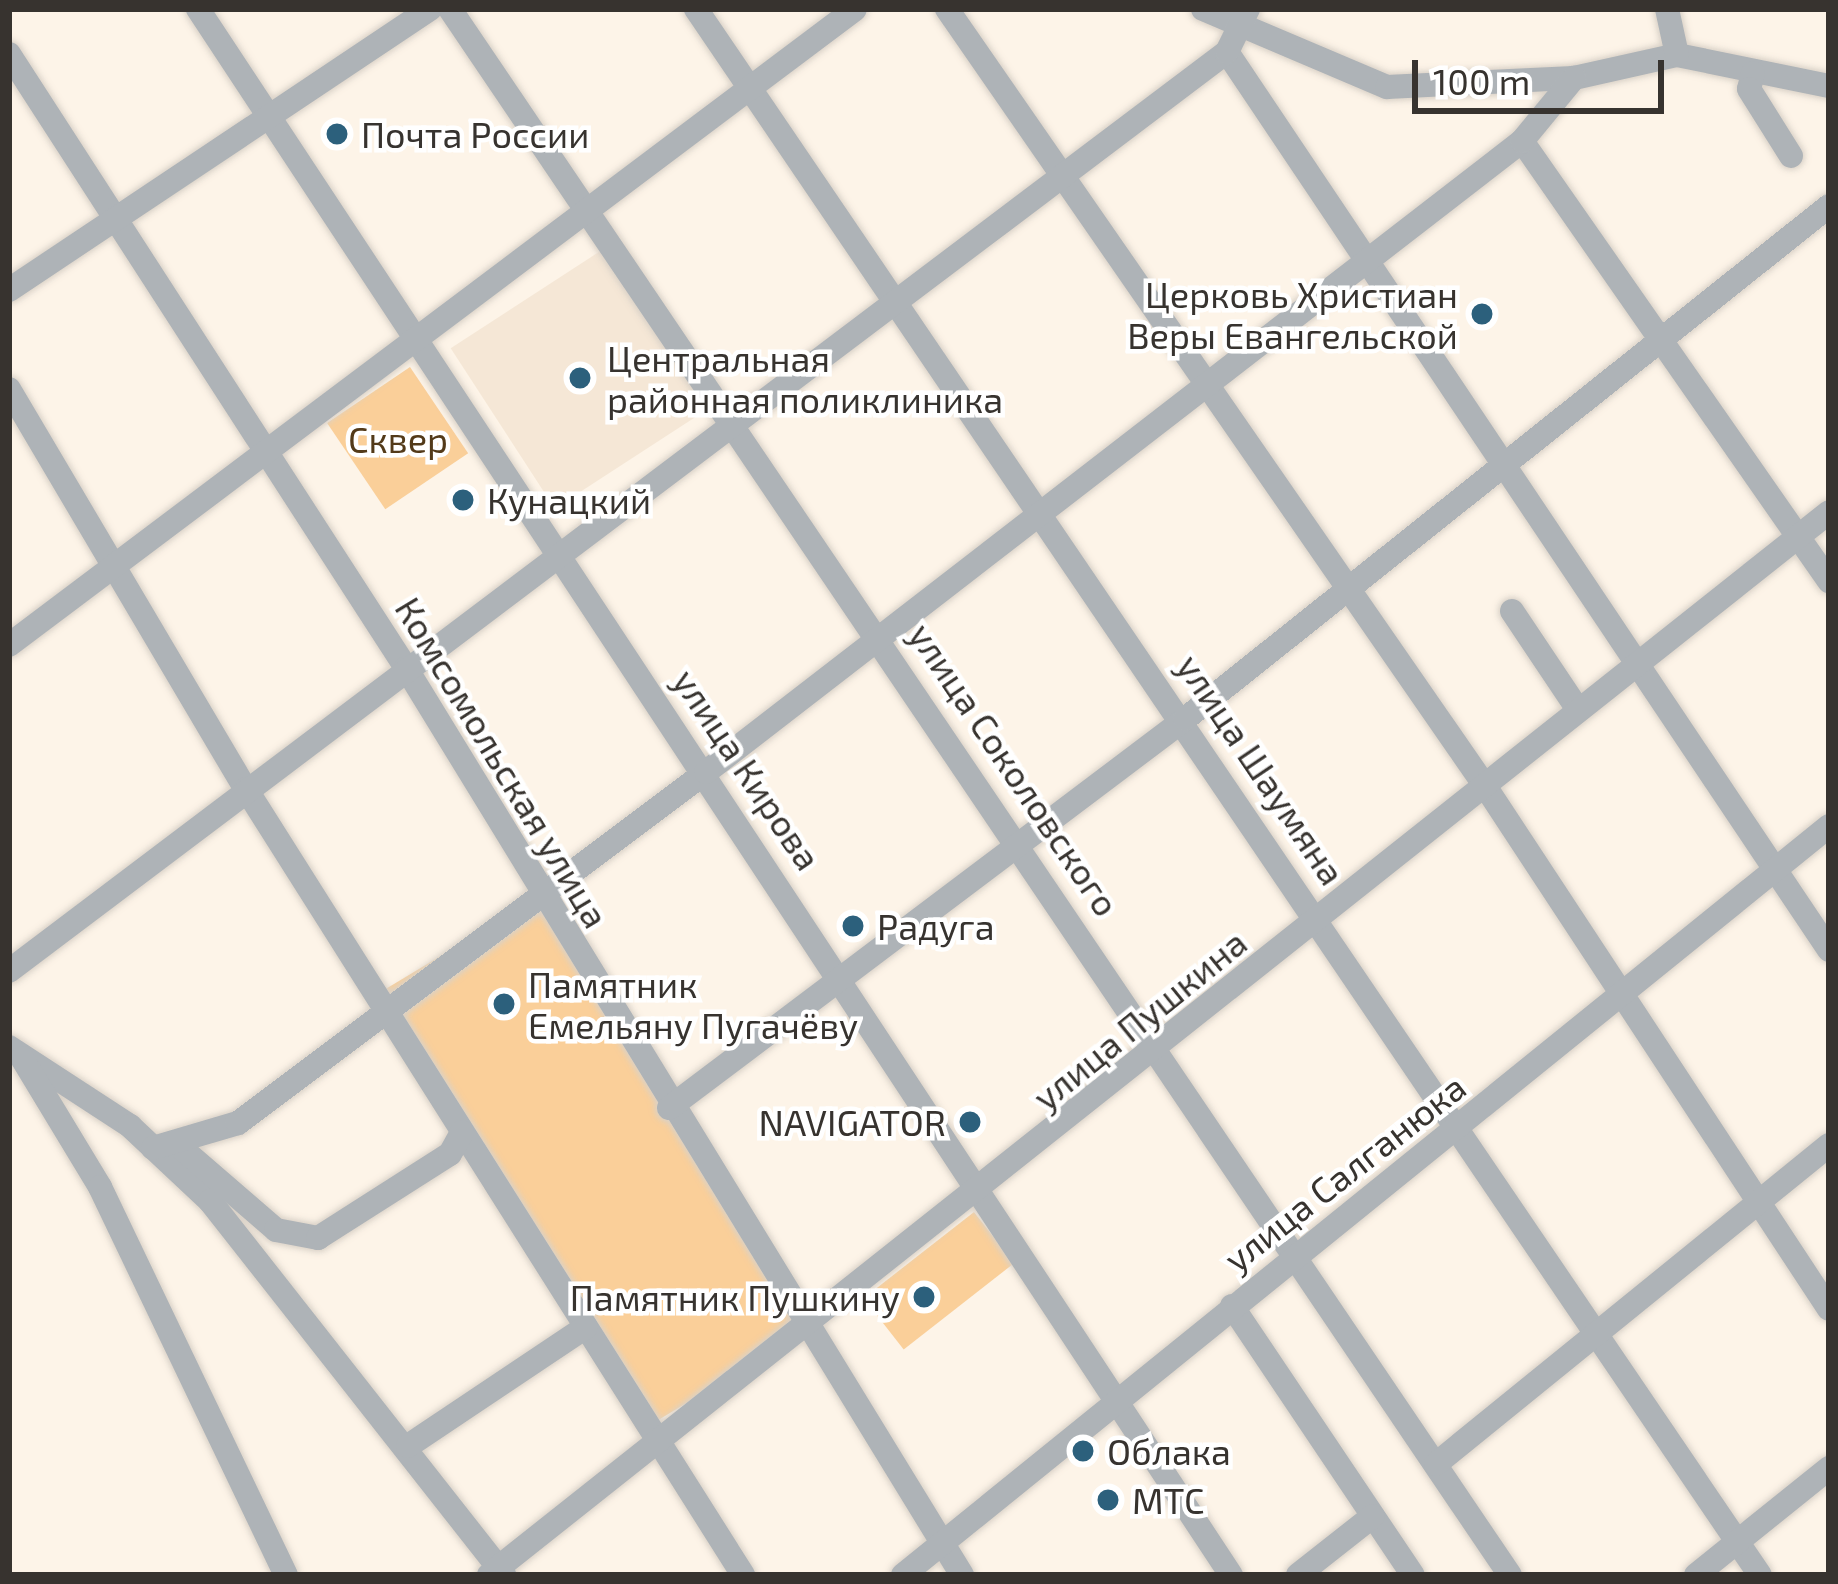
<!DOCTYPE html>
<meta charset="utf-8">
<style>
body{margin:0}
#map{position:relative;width:1838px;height:1584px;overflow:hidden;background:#fdf4e8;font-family:"Exo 2",sans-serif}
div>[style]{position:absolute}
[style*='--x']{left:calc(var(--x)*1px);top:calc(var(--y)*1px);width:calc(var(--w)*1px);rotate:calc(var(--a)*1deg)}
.built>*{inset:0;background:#f5e7d6;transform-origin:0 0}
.green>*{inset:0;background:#facf99;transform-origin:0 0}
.roads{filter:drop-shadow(0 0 3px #d9d1c7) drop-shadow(0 0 3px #d9d1c7)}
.minor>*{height:24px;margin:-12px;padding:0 12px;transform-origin:12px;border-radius:12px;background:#aeb3b7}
.dots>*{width:33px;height:33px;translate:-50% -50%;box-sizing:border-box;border:6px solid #fff;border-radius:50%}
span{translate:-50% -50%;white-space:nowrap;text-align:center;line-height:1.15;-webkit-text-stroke:9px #fff;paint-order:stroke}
.poi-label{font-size:36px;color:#37332f}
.left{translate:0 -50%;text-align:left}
.right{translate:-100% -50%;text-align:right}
.park-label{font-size:36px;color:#533a19}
.street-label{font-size:36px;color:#37332f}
.frame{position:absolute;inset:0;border:12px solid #37332f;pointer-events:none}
.scale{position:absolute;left:1412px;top:60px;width:252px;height:54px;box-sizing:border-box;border:6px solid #37332f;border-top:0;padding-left:15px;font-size:36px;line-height:42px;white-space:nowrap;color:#37332f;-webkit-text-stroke:9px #fff;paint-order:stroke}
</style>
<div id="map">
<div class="built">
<div style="left:605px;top:248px;width:191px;height:184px;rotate:57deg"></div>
</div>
<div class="green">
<div style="left:410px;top:367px;width:104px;height:100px;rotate:56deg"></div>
<div style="left:542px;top:895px;width:510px;height:194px;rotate:59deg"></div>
<div style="left:974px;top:1212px;width:65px;height:140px;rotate:52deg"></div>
</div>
<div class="roads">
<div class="minor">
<div style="--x:198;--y:9;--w:1876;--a:56.59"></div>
<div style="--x:450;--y:9;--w:1891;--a:55.91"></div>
<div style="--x:696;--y:9;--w:1893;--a:55.81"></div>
<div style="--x:947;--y:9;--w:949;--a:55.3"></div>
<div style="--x:1487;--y:789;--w:622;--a:56.67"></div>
<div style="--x:1203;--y:9;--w:200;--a:23"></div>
<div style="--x:1387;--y:87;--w:187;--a:-2.8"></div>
<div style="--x:1574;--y:78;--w:106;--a:-12.6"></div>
<div style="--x:1677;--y:55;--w:155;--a:11.5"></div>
<div style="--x:1667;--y:9;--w:47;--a:77.7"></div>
<div style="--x:1227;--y:52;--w:1081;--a:56.16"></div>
<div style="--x:9;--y:54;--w:731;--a:57.11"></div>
<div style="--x:406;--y:668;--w:1064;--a:58.49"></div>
<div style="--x:1753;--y:73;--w:16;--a:104"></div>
<div style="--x:1749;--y:89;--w:79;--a:57.9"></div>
<div style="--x:1522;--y:141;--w:537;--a:55.1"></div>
<div style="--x:9;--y:290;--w:506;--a:-33.72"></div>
<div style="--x:9;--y:389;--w:465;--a:59.4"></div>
<div style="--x:246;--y:789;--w:930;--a:57.69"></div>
<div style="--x:1512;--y:611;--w:117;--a:56.2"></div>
<div style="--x:9;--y:645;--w:1058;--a:-36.93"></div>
<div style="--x:9;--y:971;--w:1526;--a:-37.04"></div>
<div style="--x:1227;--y:52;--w:48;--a:-64"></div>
<div style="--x:9;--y:1047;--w:145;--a:33.1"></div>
<div style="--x:130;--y:1126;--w:110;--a:43.2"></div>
<div style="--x:210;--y:1201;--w:476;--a:51.8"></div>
<div style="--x:22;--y:1058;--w:151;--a:58.8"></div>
<div style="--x:100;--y:1187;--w:430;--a:64.4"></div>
<div style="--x:669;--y:1108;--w:646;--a:-37.01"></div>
<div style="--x:1185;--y:719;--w:823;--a:-38.54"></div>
<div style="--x:180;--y:1147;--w:127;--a:40.8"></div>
<div style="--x:276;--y:1230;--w:43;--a:10.8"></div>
<div style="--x:318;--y:1238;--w:156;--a:-32.5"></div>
<div style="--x:450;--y:1154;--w:25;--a:-61"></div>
<div style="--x:153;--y:1148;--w:89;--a:-16.4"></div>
<div style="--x:238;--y:1123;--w:585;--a:-36.87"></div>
<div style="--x:706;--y:772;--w:1032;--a:-37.71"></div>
<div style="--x:1522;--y:141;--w:82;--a:-50.5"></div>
<div style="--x:1232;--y:1306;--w:324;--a:56.1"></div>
<div style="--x:408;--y:1446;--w:214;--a:-33.8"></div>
<div style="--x:1436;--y:1464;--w:506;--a:-39.07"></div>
<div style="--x:489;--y:1575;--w:1710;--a:-38.42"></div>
<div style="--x:903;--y:1575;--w:1191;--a:-38.97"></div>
<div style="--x:1298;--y:1575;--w:95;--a:-38.2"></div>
<div style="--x:1696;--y:1575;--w:171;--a:-38.8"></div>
</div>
</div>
<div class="dots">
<div style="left:337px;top:134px;background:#2c607c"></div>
<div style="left:1482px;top:314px;background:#2c607c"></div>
<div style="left:580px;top:378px;background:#2c607c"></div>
<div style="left:463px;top:500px;background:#2c607c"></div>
<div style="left:853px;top:926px;background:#2c607c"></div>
<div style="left:504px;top:1004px;background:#2c607c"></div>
<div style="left:970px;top:1122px;background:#2c607c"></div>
<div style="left:924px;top:1297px;background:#2c607c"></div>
<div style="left:1083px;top:1451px;background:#2c607c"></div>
<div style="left:1108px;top:1500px;background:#2c607c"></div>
</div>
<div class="poi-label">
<span class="left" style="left:361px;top:134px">Почта России</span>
<span class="right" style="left:1458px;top:314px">Церковь Христиан<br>Веры Евангельской</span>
<span class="left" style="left:607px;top:378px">Центральная<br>районная поликлиника</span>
<span class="left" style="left:487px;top:500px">Кунацкий</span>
<span class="left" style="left:877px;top:926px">Радуга</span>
<span class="left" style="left:528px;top:1004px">Памятник<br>Емельяну Пугачёву</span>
<span class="right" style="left:946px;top:1122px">NAVIGATOR</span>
<span class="right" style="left:900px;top:1297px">Памятник Пушкину</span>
<span class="left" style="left:1107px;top:1451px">Облака</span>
<span class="left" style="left:1132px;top:1500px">МТС</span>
</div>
<div class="park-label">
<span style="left:398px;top:439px">Сквер</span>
</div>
<div class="street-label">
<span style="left:503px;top:762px;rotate:59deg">Комсомольская улица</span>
<span style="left:748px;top:769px;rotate:56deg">улица Кирова</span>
<span style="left:1015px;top:769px;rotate:56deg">улица Соколовского</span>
<span style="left:1262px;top:769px;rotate:56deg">улица Шаумяна</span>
<span style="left:1139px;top:1019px;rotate:-39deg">улица Пушкина</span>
<span style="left:1344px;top:1172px;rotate:-38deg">улица Салганюка</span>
</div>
<div class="frame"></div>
<div class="scale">100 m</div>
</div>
